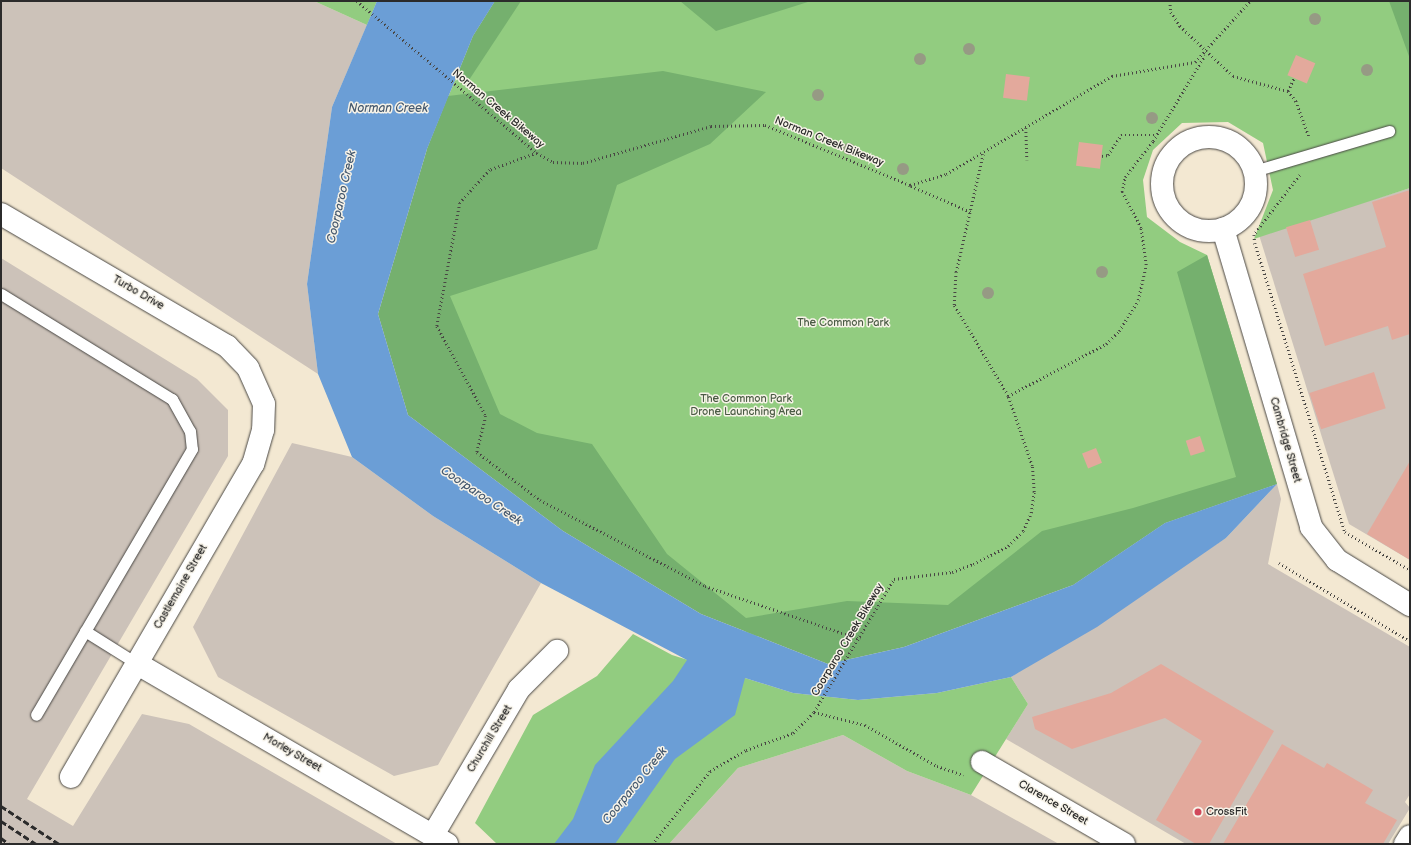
<!DOCTYPE html>
<style>
body{margin:0}
#map{position:relative;width:1411px;height:845px;overflow:hidden;background:#f3e8d2;font-family:"Balsamiq Sans",sans-serif}
div>[style]{position:absolute}
[style*='--x']{left:calc(var(--x)*1px);top:calc(var(--y)*1px);width:calc(var(--w)*1px);rotate:calc(var(--a)*1deg)}
.industrial>*{inset:0;background:#ccc2b9}
.green>*{inset:0;background:#92cc80}
.forest>*{inset:0;background:#75b06e}
.water>*{inset:0;background:#6b9ed6}
.building>*{inset:0;background:#e3a99c;transform-origin:0 0}
.path>*{height:2.5px;margin-top:-1.25px;transform-origin:0;background:repeating-linear-gradient(90deg,#494744 0 1px,transparent 0 4px)}
.roads{filter:drop-shadow(0 0 1px #494744) drop-shadow(0 0 1px #494744)}
.service>*{height:11px;margin:-5.5px;padding:0 5.5px;transform-origin:5.5px;border-radius:5.5px;background:#fff}
.minor>*{height:22px;margin:-11px;padding:0 11px;transform-origin:11px;border-radius:11px;background:#fff}
.minor>.ring{margin:-11px;padding:0;box-sizing:content-box;background:none;border:22px solid #fff;border-radius:50%}
.rail>*{height:3px;margin-top:-1.5px;transform-origin:0;background:repeating-linear-gradient(90deg,#2b2b2b 0 6px,transparent 0 9px)}
.trees>*{width:12px;height:12px;margin:-6px;border-radius:50%;background:#969a84}
.dots>*{width:11px;height:11px;translate:-50% -50%;box-sizing:border-box;border:2px solid #f7f3e8;border-radius:50%}
span{translate:-50% -50%;white-space:nowrap;text-align:center;line-height:1.15;-webkit-text-stroke:3px #f7f3e8;paint-order:stroke}
.street-label{font-size:11px;color:#2b2b2b}
.park-label{font-size:11px;color:#4a5b44}
.poi-label{font-size:11px;color:#2b2b2b}
.left{translate:0 -50%;text-align:left}
.water-label{font-size:12px;color:#45596f;font-style:italic}
.frame{position:absolute;inset:0;border:2px solid #2b2b2b;pointer-events:none}
</style>
<div id="map">
<div class="industrial">
<div style="clip-path:polygon(1px 1px,314px 1px,367px 25px,332px 107px,307px 284px,318px 374px,1px 168px)"></div>
<div style="clip-path:polygon(1410px 188px,1410px 560px,1349px 524px,1259px 235px)"></div>
<div style="clip-path:polygon(1px 258px,197px 379px,228px 410px,228px 456px,27px 799px,73px 826px,142px 714px,189px 724px,397px 844px,1px 844px)"></div>
<div style="clip-path:polygon(292px 443px,352px 457px,433px 516px,541px 583px,438px 765px,394px 776px,218px 677px,193px 627px)"></div>
<div style="clip-path:polygon(1277px 484px,1281px 499px,1268px 564px,1410px 647px,1410px 794px,1405px 802px,1410px 808px,1388px 844px,1186px 844px,1006px 739px,1028px 704px,1011px 677px,1226px 538px)"></div>
<div style="clip-path:polygon(843px 735px,907px 771px,971px 795px,1059px 844px,669px 844px,738px 768px)"></div>
</div>
<div class="green">
<div style="clip-path:polygon(314px 1px,377px 1px,367px 25px)"></div>
<div style="clip-path:polygon(495px 1px,1410px 1px,1410px 188px,1254px 239px,1273px 190px,1263px 143px,1228px 122px,1182px 123px,1153px 150px,1143px 180px,1147px 217px,1180px 242px,1207px 255px,1277px 484px,1165px 523px,1073px 585px,754px 637px,408px 415px,427px 149px,473px 36px)"></div>
<div style="clip-path:polygon(633px 634px,672px 655px,793px 693px,858px 700px,937px 693px,1011px 677px,1028px 704px,971px 795px,907px 771px,843px 735px,738px 768px,669px 844px,497px 844px,475px 823px,533px 715px,597px 676px)"></div>
</div>
<div class="forest">
<div style="clip-path:polygon(495px 1px,521px 1px,469px 80px,459px 71px,473px 36px)"></div>
<div style="clip-path:polygon(680px 1px,811px 1px,716px 31px)"></div>
<div style="clip-path:polygon(1389px 1px,1410px 1px,1410px 59px)"></div>
<div style="clip-path:polygon(663px 71px,766px 92px,710px 144px,617px 185px,597px 249px,450px 296px,500px 414px,537px 433px,592px 444px,667px 554px,746px 618px,847px 601px,948px 605px,1042px 531px,1133px 508px,1236px 477px,1177px 272px,1207px 255px,1277px 484px,1165px 523px,1073px 585px,904px 647px,828px 664px,701px 614px,563px 531px,408px 415px,378px 314px,427px 149px,448px 96px)"></div>
</div>
<div class="water">
<div style="clip-path:polygon(377px 1px,495px 1px,473px 36px,427px 149px,378px 314px,408px 415px,563px 531px,701px 614px,828px 664px,904px 647px,1073px 585px,1165px 523px,1277px 484px,1226px 538px,1097px 627px,1011px 677px,937px 693px,858px 700px,793px 693px,745px 678px,735px 715px,675px 759px,615px 844px,554px 844px,573px 819px,595px 765px,673px 681px,687px 660px,541px 583px,433px 516px,352px 457px,318px 374px,307px 284px,332px 107px)"></div>
</div>
<div class="building">
<div style="left:1296px;top:55px;width:21px;height:22px;rotate:23deg"></div>
<div style="left:1006px;top:74px;width:24px;height:24px;rotate:7deg"></div>
<div style="left:1079px;top:142px;width:24px;height:24px;rotate:7deg"></div>
<div style="clip-path:polygon(1410px 190px,1410px 334px,1392px 340px,1388px 326px,1325px 346px,1303px 274px,1386px 247px,1372px 202px)"></div>
<div style="left:1310px;top:220px;width:31px;height:25px;rotate:73deg"></div>
<div style="left:1374px;top:372px;width:38px;height:68px;rotate:72deg"></div>
<div style="left:1200px;top:436px;width:16px;height:15px;rotate:72deg"></div>
<div style="left:1096px;top:448px;width:16px;height:15px;rotate:68deg"></div>
<div style="clip-path:polygon(1410px 461px,1410px 560px,1367px 534px)"></div>
<div style="clip-path:polygon(1161px 664px,1274px 731px,1209px 844px,1196px 844px,1156px 820px,1202px 741px,1165px 718px,1072px 749px,1035px 729px,1032px 717px,1111px 693px)"></div>
<div style="clip-path:polygon(1282px 744px,1324px 768px,1327px 763px,1373px 790px,1365px 803px,1397px 820px,1383px 844px,1223px 844px)"></div>
</div>
<div class="path">
<div style="--x:357;--y:1;--w:236;--a:40.2"></div>
<div style="--x:537;--y:153;--w:18;--a:29"></div>
<div style="--x:553;--y:162;--w:30;--a:2"></div>
<div style="--x:583;--y:163;--w:133;--a:-16.1"></div>
<div style="--x:711;--y:126;--w:54;--a:-1.1"></div>
<div style="--x:765;--y:125;--w:157;--a:22.5"></div>
<div style="--x:910;--y:185;--w:38;--a:-17"></div>
<div style="--x:946;--y:174;--w:193;--a:-30.6"></div>
<div style="--x:1112;--y:76;--w:84;--a:-9.6"></div>
<div style="--x:1195;--y:62;--w:82;--a:-48"></div>
<div style="--x:1170;--y:1;--w:11;--a:85"></div>
<div style="--x:1171;--y:12;--w:17;--a:57"></div>
<div style="--x:1180;--y:26;--w:73;--a:43.3"></div>
<div style="--x:1233;--y:76;--w:57;--a:15.3"></div>
<div style="--x:1288;--y:91;--w:13;--a:51"></div>
<div style="--x:1296;--y:101;--w:38;--a:70"></div>
<div style="--x:1288;--y:91;--w:14;--a:-65"></div>
<div style="--x:1026;--y:128;--w:32;--a:88"></div>
<div style="--x:537;--y:153;--w:50;--a:160.1"></div>
<div style="--x:490;--y:170;--w:45;--a:132.3"></div>
<div style="--x:460;--y:203;--w:125;--a:100.6"></div>
<div style="--x:437;--y:326;--w:102;--a:61.4"></div>
<div style="--x:486;--y:416;--w:37;--a:104"></div>
<div style="--x:477;--y:452;--w:79;--a:37.3"></div>
<div style="--x:540;--y:500;--w:186;--a:27.5"></div>
<div style="--x:705;--y:586;--w:164;--a:18.9"></div>
<div style="--x:1102;--y:156;--w:6;--a:-9"></div>
<div style="--x:1108;--y:155;--w:24;--a:-57"></div>
<div style="--x:1121;--y:135;--w:36;--a:0"></div>
<div style="--x:1300;--y:175;--w:76;--a:127.5"></div>
<div style="--x:1254;--y:235;--w:8;--a:83"></div>
<div style="--x:1255;--y:243;--w:303;--a:72.7"></div>
<div style="--x:1345;--y:532;--w:75;--a:30.3"></div>
<div style="--x:911;--y:186;--w:65;--a:23.4"></div>
<div style="--x:1008;--y:396;--w:111;--a:-28"></div>
<div style="--x:1106;--y:344;--w:18;--a:-45"></div>
<div style="--x:1119;--y:331;--w:36;--a:-58"></div>
<div style="--x:1138;--y:300;--w:36;--a:-77"></div>
<div style="--x:1146;--y:265;--w:37;--a:-98"></div>
<div style="--x:1141;--y:228;--w:41;--a:-117.8"></div>
<div style="--x:1122;--y:192;--w:15;--a:-79"></div>
<div style="--x:1125;--y:177;--w:46;--a:-52.1"></div>
<div style="--x:1153;--y:141;--w:100;--a:-58.8"></div>
<div style="--x:1279;--y:563;--w:152;--a:30.8"></div>
<div style="--x:814;--y:712;--w:155;--a:-59"></div>
<div style="--x:894;--y:579;--w:58;--a:-6.9"></div>
<div style="--x:952;--y:572;--w:22;--a:-21"></div>
<div style="--x:973;--y:564;--w:39;--a:-27"></div>
<div style="--x:1008;--y:546;--w:21;--a:-45"></div>
<div style="--x:1023;--y:531;--w:20;--a:-66"></div>
<div style="--x:1031;--y:513;--w:21;--a:-82"></div>
<div style="--x:1034;--y:492;--w:26;--a:-94"></div>
<div style="--x:1032;--y:466;--w:74;--a:-108.9"></div>
<div style="--x:1008;--y:396;--w:106;--a:-120.7"></div>
<div style="--x:954;--y:305;--w:33;--a:-87"></div>
<div style="--x:956;--y:272;--w:121;--a:-77.1"></div>
<div style="--x:652;--y:844;--w:93;--a:-51.5"></div>
<div style="--x:710;--y:771;--w:42;--a:-30.3"></div>
<div style="--x:746;--y:750;--w:50;--a:-19.9"></div>
<div style="--x:793;--y:733;--w:30;--a:-45"></div>
<div style="--x:814;--y:712;--w:53;--a:14.3"></div>
<div style="--x:865;--y:725;--w:83;--a:29.7"></div>
<div style="--x:937;--y:766;--w:28;--a:19"></div>
</div>
<div class="roads">
<div class="service">
<div style="--x:1254;--y:171;--w:141;--a:-16.5"></div>
<div style="--x:1;--y:294;--w:201;--a:31.6"></div>
<div style="--x:172;--y:399;--w:37;--a:61"></div>
<div style="--x:190;--y:431;--w:18;--a:84"></div>
<div style="--x:192;--y:449;--w:308;--a:120.4"></div>
<div style="--x:85;--y:631;--w:60;--a:32.1"></div>
</div>
<div class="minor">
<div class="ring" style="left:1162px;top:137px;width:72px;height:72px"></div>
<div style="--x:1;--y:214;--w:262;--a:30.3"></div>
<div style="--x:227;--y:346;--w:30;--a:46"></div>
<div style="--x:248;--y:368;--w:39;--a:66"></div>
<div style="--x:264;--y:404;--w:26;--a:92"></div>
<div style="--x:263;--y:430;--w:35;--a:106"></div>
<div style="--x:253;--y:464;--w:362;--a:120.2"></div>
<div style="--x:1223;--y:229;--w:311;--a:73.5"></div>
<div style="--x:1311;--y:527;--w:42;--a:51.8"></div>
<div style="--x:1337;--y:560;--w:86;--a:31.7"></div>
<div style="--x:136;--y:663;--w:360;--a:30.2"></div>
<div style="--x:982;--y:762;--w:164;--a:30"></div>
<div style="--x:433;--y:835;--w:169;--a:-59.5"></div>
<div style="--x:519;--y:689;--w:54;--a:-45"></div>
<div style="--x:1405;--y:844;--w:9;--a:-58"></div>
</div>
</div>
<div class="rail">
<div style="--x:1;--y:806;--w:69;--a:33.2"></div>
<div style="--x:1;--y:821;--w:42;--a:33.3"></div>
<div style="--x:1;--y:838;--w:10;--a:37"></div>
</div>
<div class="trees">
<div style="left:1315px;top:19px"></div>
<div style="left:969px;top:49px"></div>
<div style="left:920px;top:59px"></div>
<div style="left:1367px;top:70px"></div>
<div style="left:818px;top:95px"></div>
<div style="left:1152px;top:118px"></div>
<div style="left:849px;top:149px"></div>
<div style="left:903px;top:169px"></div>
<div style="left:1102px;top:272px"></div>
<div style="left:988px;top:293px"></div>
</div>
<div class="dots">
<div style="left:1198px;top:812px;background:#d1495b"></div>
</div>
<div class="street-label">
<span style="left:498px;top:109px;rotate:40deg">Norman Creek Bikeway</span>
<span style="left:829px;top:142px;rotate:22deg">Norman Creek Bikeway</span>
<span style="left:138px;top:293px;rotate:30deg">Turbo Drive</span>
<span style="left:1285px;top:440px;rotate:74deg">Cambridge Street</span>
<span style="left:181px;top:587px;rotate:-60deg">Castlemaine Street</span>
<span style="left:848px;top:640px;rotate:-59deg">Coorparoo Creek Bikeway</span>
<span style="left:490px;top:739px;rotate:-59deg">Churchill Street</span>
<span style="left:292px;top:753px;rotate:30deg">Morley Street</span>
<span style="left:1053px;top:803px;rotate:30deg">Clarence Street</span>
</div>
<div class="park-label">
<span style="left:843px;top:323px">The Common Park</span>
<span style="left:746px;top:406px">The Common Park<br>Drone Launching Area</span>
</div>
<div class="poi-label">
<span class="left" style="left:1206px;top:812px">CrossFit</span>
</div>
<div class="water-label">
<span style="left:388px;top:109px">Norman Creek</span>
<span style="left:342px;top:197px;rotate:-77deg">Coorparoo Creek</span>
<span style="left:481px;top:496px;rotate:34deg">Coorparoo Creek</span>
<span style="left:635px;top:786px;rotate:-51deg">Coorparoo Creek</span>
</div>
<div class="frame"></div>
</div>
